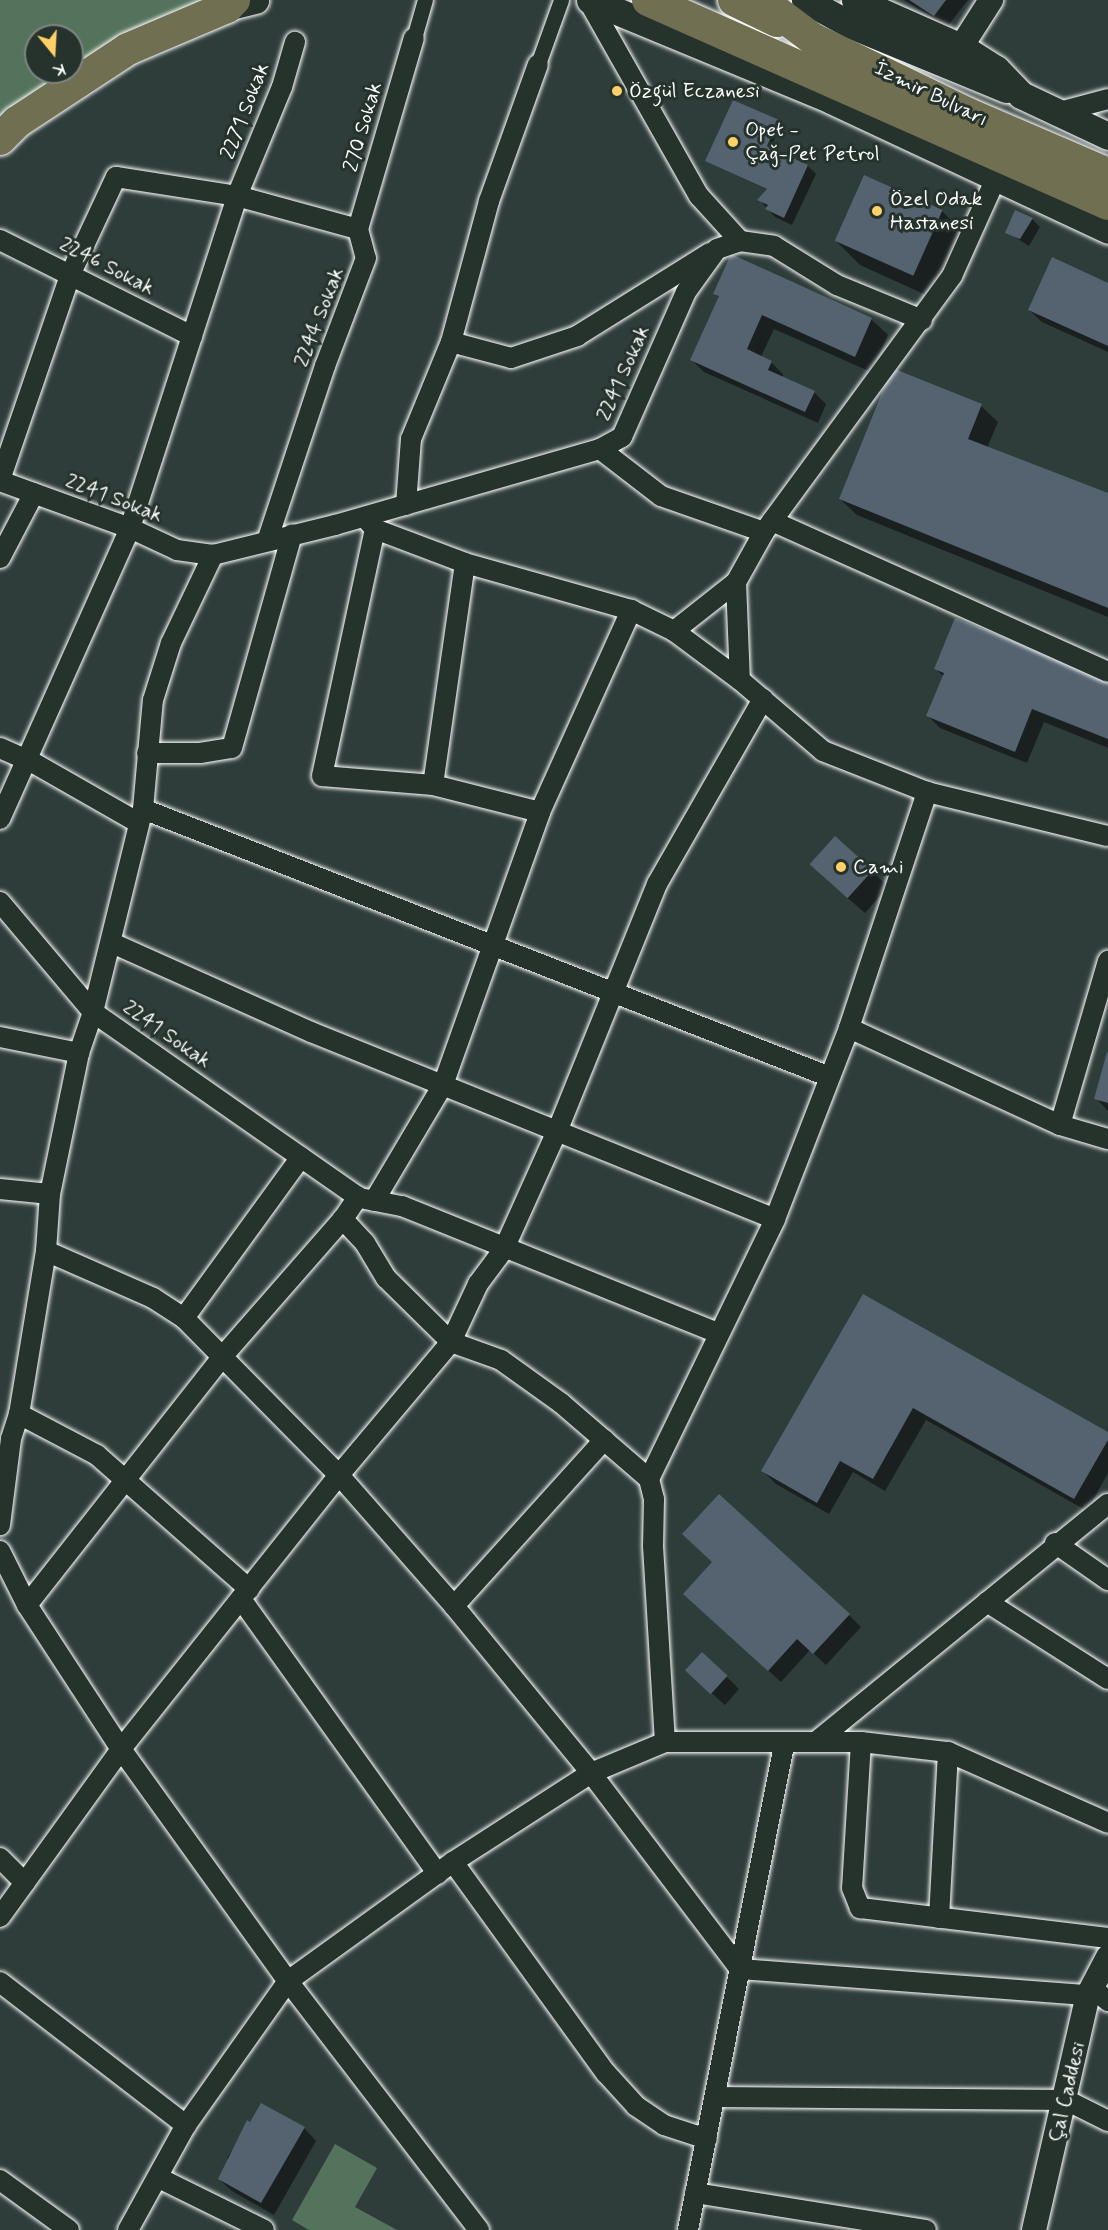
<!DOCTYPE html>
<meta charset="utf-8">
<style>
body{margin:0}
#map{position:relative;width:1108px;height:2230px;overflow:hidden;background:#2f3d3a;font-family:Mynerve,sans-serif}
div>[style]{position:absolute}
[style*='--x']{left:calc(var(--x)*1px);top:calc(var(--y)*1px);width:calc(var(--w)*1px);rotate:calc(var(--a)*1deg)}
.green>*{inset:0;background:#54735c}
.shadow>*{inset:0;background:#0007}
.building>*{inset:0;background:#54636f;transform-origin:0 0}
.roads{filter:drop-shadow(0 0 2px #fff) drop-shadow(0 0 2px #fff)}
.pedestrian>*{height:15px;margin:-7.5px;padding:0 7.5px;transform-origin:7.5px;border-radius:7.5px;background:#26332d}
.minor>*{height:20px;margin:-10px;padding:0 10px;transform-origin:10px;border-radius:10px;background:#26332d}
.tertiary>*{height:24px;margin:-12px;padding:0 12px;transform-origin:12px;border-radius:12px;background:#26332d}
.secondary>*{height:27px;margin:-13.5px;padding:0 13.5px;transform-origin:13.5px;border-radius:13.5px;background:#26332d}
.primary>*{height:32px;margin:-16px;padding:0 16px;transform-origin:16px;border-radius:16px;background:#716f52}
.dots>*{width:16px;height:16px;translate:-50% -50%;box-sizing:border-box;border:3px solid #26332d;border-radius:50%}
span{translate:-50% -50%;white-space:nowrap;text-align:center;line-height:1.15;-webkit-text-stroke:6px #26332d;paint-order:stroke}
.poi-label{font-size:21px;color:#fff}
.left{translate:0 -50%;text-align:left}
.street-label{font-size:21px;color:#fff}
.north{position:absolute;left:24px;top:24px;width:60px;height:60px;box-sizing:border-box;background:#26332d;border:2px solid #7d8581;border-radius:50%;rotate:162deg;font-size:16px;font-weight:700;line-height:24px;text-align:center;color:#fff}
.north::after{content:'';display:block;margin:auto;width:21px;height:27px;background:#ffd166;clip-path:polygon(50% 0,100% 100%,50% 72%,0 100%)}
</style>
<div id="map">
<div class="green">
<div style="clip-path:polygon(evenodd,0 0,234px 0,0 139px,0 0,36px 36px,72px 36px,72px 72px,36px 72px,36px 36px)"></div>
<div style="clip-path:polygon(335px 2144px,377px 2168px,355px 2207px,397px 2230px,309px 2230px,292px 2220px)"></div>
</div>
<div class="shadow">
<div style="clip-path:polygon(904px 0,968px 0,947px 27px)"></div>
<div style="clip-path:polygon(778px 122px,781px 125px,770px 149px,808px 166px,816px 174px,792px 225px,775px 217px,759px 199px,768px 190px,706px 161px)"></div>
<div style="clip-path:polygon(942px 211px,966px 236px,937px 300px,860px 265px,836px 241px)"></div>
<div style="clip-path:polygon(1032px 219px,1040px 227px,1029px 246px,1007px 232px)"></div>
<div style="clip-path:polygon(1108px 284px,1108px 352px,1042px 322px,1029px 310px)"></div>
<div style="clip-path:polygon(715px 293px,871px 319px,888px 335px,871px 372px,774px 329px,761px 357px,771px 362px,783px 374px,782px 378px,814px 392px,826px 404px,818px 423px,704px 372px,692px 360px,720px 298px)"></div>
<div style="clip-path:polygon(981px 406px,998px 422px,987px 448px,1108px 495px,1108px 617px,857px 515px,840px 499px)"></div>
<div style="clip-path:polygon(936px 669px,1108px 681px,1108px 748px,1044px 722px,1027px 763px,940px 728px,928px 716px,944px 677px)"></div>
<div style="clip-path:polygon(872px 871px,888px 887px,865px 913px,828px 881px)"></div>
<div style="clip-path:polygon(1108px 1055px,1108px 1111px,1096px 1098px)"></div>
<div style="clip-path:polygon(863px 1296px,1108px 1434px,1108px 1473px,1087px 1511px,926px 1420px,885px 1491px,853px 1472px,829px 1514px,776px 1484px,763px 1471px)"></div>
<div style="clip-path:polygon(714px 1562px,849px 1615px,861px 1627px,826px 1665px,810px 1650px,781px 1682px,697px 1606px)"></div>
<div style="clip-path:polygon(727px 1677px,739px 1689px,725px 1705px,699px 1682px)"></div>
<div style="clip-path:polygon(261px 2105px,304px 2128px,316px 2141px,274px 2215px,232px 2191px,219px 2179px,230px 2160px,227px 2158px)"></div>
</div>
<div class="building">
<div style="clip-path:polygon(909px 0,946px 0,934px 16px)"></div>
<div style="clip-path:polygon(733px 100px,779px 120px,767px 146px,808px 165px,784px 218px,765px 209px,768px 205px,757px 200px,767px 189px,705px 161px)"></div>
<div style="left:864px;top:175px;width:86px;height:72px;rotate:24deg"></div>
<div style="clip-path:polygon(1015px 210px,1033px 218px,1020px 239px,1005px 233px)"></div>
<div style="clip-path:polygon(731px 254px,872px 318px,855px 357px,762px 315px,747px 349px,772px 361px,768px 370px,815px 391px,805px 412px,690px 360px,719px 296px,713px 294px)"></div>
<div style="clip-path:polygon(1052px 257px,1108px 283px,1108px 346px,1028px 310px)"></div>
<div style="clip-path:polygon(892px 368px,982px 404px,968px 439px,1108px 493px,1108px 608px,839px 499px)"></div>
<div style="clip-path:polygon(955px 618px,1108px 679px,1108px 739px,1032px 709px,1015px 752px,926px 716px,944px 673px,934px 669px)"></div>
<div style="left:835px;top:836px;width:51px;height:38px;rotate:42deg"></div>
<div style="clip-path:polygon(1107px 1052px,1108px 1052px,1108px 1103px,1094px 1099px)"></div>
<div style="clip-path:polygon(863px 1294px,1108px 1432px,1108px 1440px,1074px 1499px,913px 1408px,873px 1479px,840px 1461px,817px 1503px,761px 1471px)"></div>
<div style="clip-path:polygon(719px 1494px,850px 1614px,813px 1654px,797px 1639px,768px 1671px,683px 1594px,712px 1562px,682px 1534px)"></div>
<div style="left:702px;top:1652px;width:35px;height:25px;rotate:43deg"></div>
<div style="clip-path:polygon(261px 2103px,305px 2127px,261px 2203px,218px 2179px,247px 2120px,250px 2122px)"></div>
</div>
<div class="roads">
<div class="pedestrian">
<div style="--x:414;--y:38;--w:40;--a:-74"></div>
<div style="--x:538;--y:64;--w:68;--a:-70.2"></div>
</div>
<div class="minor">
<div style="--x:588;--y:0;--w:225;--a:60.5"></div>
<div style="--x:699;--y:196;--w:61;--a:47.7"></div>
<div style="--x:1059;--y:112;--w:51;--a:-14.9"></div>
<div style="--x:996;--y:178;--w:107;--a:114.2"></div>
<div style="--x:952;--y:276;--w:318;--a:126.3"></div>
<div style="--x:764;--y:532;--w:57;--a:119.2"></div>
<div style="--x:736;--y:582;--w:98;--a:87.7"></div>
<div style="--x:740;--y:680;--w:109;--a:40.5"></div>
<div style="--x:823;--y:751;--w:112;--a:21.5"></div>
<div style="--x:927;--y:792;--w:186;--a:13.7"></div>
<div style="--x:358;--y:229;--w:199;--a:-73.7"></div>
<div style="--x:0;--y:240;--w:215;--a:26.6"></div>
<div style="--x:451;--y:342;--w:62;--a:14.9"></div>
<div style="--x:511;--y:358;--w:70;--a:-18.4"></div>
<div style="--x:577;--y:336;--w:157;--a:-32"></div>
<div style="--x:600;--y:449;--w:77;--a:37.6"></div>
<div style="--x:661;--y:496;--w:109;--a:19.3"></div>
<div style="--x:0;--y:480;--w:219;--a:-71.1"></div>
<div style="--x:71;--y:273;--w:106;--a:-64.9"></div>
<div style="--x:116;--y:177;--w:122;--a:8.9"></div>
<div style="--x:237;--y:196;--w:125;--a:15.3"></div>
<div style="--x:358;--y:229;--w:30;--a:75"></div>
<div style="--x:366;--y:258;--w:116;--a:110.8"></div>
<div style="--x:325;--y:366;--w:184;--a:108.3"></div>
<div style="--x:0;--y:481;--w:138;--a:19.9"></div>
<div style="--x:130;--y:528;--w:52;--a:25.1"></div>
<div style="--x:177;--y:550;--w:36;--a:8"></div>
<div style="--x:406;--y:505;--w:66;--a:-85.7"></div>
<div style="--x:411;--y:439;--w:105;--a:-67.6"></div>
<div style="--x:451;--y:342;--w:146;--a:-74.9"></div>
<div style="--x:489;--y:201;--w:145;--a:-70.3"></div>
<div style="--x:367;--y:520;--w:12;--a:48"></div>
<div style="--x:375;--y:529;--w:96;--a:20.7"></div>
<div style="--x:465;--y:563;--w:173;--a:15.8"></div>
<div style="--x:631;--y:610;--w:48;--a:26"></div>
<div style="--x:674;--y:631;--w:82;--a:36.6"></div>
<div style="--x:772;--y:521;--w:368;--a:24.2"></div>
<div style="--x:0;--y:558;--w:73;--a:-62.4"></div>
<div style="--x:674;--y:631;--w:79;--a:-38.3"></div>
<div style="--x:763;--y:699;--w:213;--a:119.8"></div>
<div style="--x:657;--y:884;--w:266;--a:112"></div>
<div style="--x:557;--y:1131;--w:129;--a:114.2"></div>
<div style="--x:504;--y:1249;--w:44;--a:126.6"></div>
<div style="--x:478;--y:1284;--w:64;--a:115"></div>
<div style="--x:451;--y:1342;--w:91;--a:-135.4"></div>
<div style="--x:386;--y:1278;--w:41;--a:-121"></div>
<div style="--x:365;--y:1243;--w:33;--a:-133"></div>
<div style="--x:343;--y:1219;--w:27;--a:-56"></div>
<div style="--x:358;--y:1197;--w:323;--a:-145.1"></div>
<div style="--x:93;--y:1012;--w:209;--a:-76.2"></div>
<div style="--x:143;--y:809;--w:109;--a:-84.8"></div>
<div style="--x:153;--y:700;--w:60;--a:-72.5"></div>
<div style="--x:171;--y:643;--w:98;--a:-64.5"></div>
<div style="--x:213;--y:555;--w:126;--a:-13.8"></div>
<div style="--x:335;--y:525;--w:276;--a:-16"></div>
<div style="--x:600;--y:449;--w:25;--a:-29"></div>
<div style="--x:622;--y:437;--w:158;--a:-66.2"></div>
<div style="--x:686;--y:292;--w:53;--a:-54.2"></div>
<div style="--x:717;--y:249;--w:24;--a:-19"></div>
<div style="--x:740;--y:241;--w:34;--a:8"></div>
<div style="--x:774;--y:246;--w:74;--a:31.8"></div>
<div style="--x:837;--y:285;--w:92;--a:22.4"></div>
<div style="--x:0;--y:748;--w:35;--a:24"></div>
<div style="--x:32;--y:762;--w:121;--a:29.7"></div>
<div style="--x:147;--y:753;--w:53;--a:0"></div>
<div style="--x:200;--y:753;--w:32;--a:-9"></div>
<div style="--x:232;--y:748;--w:222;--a:-74.3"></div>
<div style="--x:433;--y:785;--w:224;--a:-81.8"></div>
<div style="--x:143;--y:809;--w:737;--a:21.31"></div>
<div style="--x:540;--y:812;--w:222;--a:-65.7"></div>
<div style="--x:0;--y:819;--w:319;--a:-65.9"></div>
<div style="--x:130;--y:528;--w:349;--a:-72.1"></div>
<div style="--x:237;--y:196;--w:118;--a:-67.6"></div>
<div style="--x:282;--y:87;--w:47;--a:-73.9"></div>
<div style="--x:0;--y:902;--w:144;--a:49.8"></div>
<div style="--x:93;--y:1012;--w:43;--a:108.9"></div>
<div style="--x:79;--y:1053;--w:144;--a:101.6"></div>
<div style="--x:50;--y:1194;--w:57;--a:94"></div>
<div style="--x:46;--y:1251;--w:165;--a:99.4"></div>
<div style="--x:19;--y:1414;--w:26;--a:108"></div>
<div style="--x:11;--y:1439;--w:87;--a:97.3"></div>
<div style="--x:112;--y:943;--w:218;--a:24.1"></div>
<div style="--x:311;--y:1032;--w:500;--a:21.95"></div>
<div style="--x:849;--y:1028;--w:232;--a:24.7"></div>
<div style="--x:1060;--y:1125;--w:50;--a:16.3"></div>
<div style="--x:0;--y:1037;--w:81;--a:11.4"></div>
<div style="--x:1060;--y:1125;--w:171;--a:-73.7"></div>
<div style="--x:0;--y:1189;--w:50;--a:5.7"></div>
<div style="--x:365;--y:1199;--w:38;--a:11"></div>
<div style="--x:402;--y:1206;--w:341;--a:21.9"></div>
<div style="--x:374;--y:1201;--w:135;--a:-59.3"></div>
<div style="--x:443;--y:1085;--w:290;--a:-70.4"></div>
<div style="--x:540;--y:812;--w:110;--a:-165.8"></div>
<div style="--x:433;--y:785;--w:111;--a:-175.4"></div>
<div style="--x:322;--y:776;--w:253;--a:-77.9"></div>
<div style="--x:46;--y:1251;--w:117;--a:23.7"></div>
<div style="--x:153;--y:1298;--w:37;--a:33"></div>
<div style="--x:184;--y:1318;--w:221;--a:45.4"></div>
<div style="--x:339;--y:1475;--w:174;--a:48.7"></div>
<div style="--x:454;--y:1606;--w:216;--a:50.6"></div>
<div style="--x:591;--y:1773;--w:246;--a:52.8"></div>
<div style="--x:740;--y:1969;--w:349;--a:4.3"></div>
<div style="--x:184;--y:1318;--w:199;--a:-54"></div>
<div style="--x:19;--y:1414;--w:88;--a:27.7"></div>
<div style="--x:97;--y:1455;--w:203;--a:41.4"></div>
<div style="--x:649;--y:1479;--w:289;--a:-64.1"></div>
<div style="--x:775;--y:1219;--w:205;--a:-68.8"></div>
<div style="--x:849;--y:1028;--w:249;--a:-71.7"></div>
<div style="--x:1055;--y:1543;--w:65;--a:34.9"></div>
<div style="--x:0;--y:1551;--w:60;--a:63.4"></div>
<div style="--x:27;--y:1605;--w:172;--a:56.9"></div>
<div style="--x:121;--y:1749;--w:286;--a:54.3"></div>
<div style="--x:288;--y:1981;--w:314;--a:52.5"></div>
<div style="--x:241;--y:1599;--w:338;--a:54.4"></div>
<div style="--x:987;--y:1602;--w:143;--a:32.5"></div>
<div style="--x:27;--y:1605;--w:315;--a:-51.8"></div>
<div style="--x:222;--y:1357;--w:184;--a:-48.8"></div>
<div style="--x:454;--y:1606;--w:224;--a:-47.9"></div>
<div style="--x:817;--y:1741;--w:375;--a:-39.2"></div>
<div style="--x:861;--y:1742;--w:146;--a:93.5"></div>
<div style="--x:852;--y:1888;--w:22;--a:68"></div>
<div style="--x:860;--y:1908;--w:250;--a:6.9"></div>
<div style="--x:0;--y:1858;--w:35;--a:45"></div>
<div style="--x:453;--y:1862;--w:261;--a:54.1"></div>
<div style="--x:606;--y:2073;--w:45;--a:47.7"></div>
<div style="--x:636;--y:2106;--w:34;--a:34"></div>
<div style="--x:664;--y:2125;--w:45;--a:18"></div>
<div style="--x:0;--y:1917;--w:207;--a:-54.2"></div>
<div style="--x:121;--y:1749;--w:350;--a:-51.5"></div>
<div style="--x:339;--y:1475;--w:174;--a:-49.9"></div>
<div style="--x:451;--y:1342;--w:53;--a:19.8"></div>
<div style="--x:501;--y:1360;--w:74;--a:35.6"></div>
<div style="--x:561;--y:1403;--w:116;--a:40.8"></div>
<div style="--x:649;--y:1479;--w:21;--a:76"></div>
<div style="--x:654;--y:1499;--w:47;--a:91.2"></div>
<div style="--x:653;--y:1546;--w:196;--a:86.5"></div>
<div style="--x:939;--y:1918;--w:166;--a:-86.9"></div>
<div style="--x:0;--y:1982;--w:235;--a:37.6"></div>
<div style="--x:1092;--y:1988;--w:21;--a:39"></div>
<div style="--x:715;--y:2097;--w:351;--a:0.5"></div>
<div style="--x:1066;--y:2100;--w:47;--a:26.6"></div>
<div style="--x:159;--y:2178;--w:117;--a:26.3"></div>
<div style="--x:0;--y:2180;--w:85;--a:35.9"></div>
<div style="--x:695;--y:2193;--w:234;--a:9.1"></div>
<div style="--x:128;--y:2230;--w:120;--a:-61.1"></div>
<div style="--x:186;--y:2125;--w:176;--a:-54.7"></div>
<div style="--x:288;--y:1981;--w:203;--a:-35.8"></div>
<div style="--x:453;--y:1862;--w:164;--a:-32.8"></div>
<div style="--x:591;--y:1773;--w:80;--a:-22.7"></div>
<div style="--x:665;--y:1742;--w:196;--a:0"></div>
<div style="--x:861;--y:1742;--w:88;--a:6.6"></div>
<div style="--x:948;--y:1752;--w:175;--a:23.9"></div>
<div style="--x:688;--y:2230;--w:494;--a:-78.8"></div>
</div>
<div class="tertiary">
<div style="--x:961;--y:47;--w:56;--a:-57.4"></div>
<div style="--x:1034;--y:2230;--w:241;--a:-77.1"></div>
<div style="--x:1088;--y:1995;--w:43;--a:-62.2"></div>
</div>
<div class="secondary">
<div style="--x:590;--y:0;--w:261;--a:22.5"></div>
<div style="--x:831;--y:100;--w:306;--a:25.1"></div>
<div style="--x:805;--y:0;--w:52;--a:28.5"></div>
<div style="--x:851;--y:25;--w:168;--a:22.4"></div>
<div style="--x:855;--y:0;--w:116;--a:23.9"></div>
<div style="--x:961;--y:47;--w:41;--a:32.2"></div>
<div style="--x:996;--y:69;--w:36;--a:46"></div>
<div style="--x:1021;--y:95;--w:96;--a:25.2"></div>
<div style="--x:227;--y:7;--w:29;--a:-14"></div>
</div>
<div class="primary">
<div style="--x:648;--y:0;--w:503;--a:23.92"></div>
<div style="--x:734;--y:0;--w:48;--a:26"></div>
<div style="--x:761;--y:0;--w:65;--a:36.9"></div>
<div style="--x:813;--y:39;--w:172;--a:25.8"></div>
<div style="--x:968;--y:114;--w:152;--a:23.2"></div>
<div style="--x:0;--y:139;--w:24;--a:-45"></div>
<div style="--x:17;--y:122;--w:133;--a:-33.3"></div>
<div style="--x:128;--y:49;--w:108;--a:-23"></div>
<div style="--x:227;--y:7;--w:10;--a:-45"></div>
</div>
</div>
<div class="dots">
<div style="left:617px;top:91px;background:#ffd166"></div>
<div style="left:733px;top:142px;background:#ffd166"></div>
<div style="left:877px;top:211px;background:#ffd166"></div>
<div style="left:841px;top:867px;background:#ffd166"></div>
</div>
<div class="poi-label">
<span class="left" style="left:629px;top:91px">Özgül Eczanesi</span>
<span class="left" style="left:745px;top:142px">Opet -<br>Çağ-Pet Petrol</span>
<span class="left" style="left:890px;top:211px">Özel Odak<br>Hastanesi</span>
<span class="left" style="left:853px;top:867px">Cami</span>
</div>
<div class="street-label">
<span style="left:931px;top:94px;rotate:26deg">İzmir Bulvarı</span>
<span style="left:245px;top:111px;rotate:-69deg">2271 Sokak</span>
<span style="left:363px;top:127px;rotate:-74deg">270 Sokak</span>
<span style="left:107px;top:266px;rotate:27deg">2246 Sokak</span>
<span style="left:319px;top:317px;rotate:-69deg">2244 Sokak</span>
<span style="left:623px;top:373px;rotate:-66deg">2241 Sokak</span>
<span style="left:114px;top:498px;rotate:21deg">2241 Sokak</span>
<span style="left:167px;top:1034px;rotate:35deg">2241 Sokak</span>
<span style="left:1067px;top:2092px;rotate:-77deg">Çal Caddesi</span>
</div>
<div class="north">K</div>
</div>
